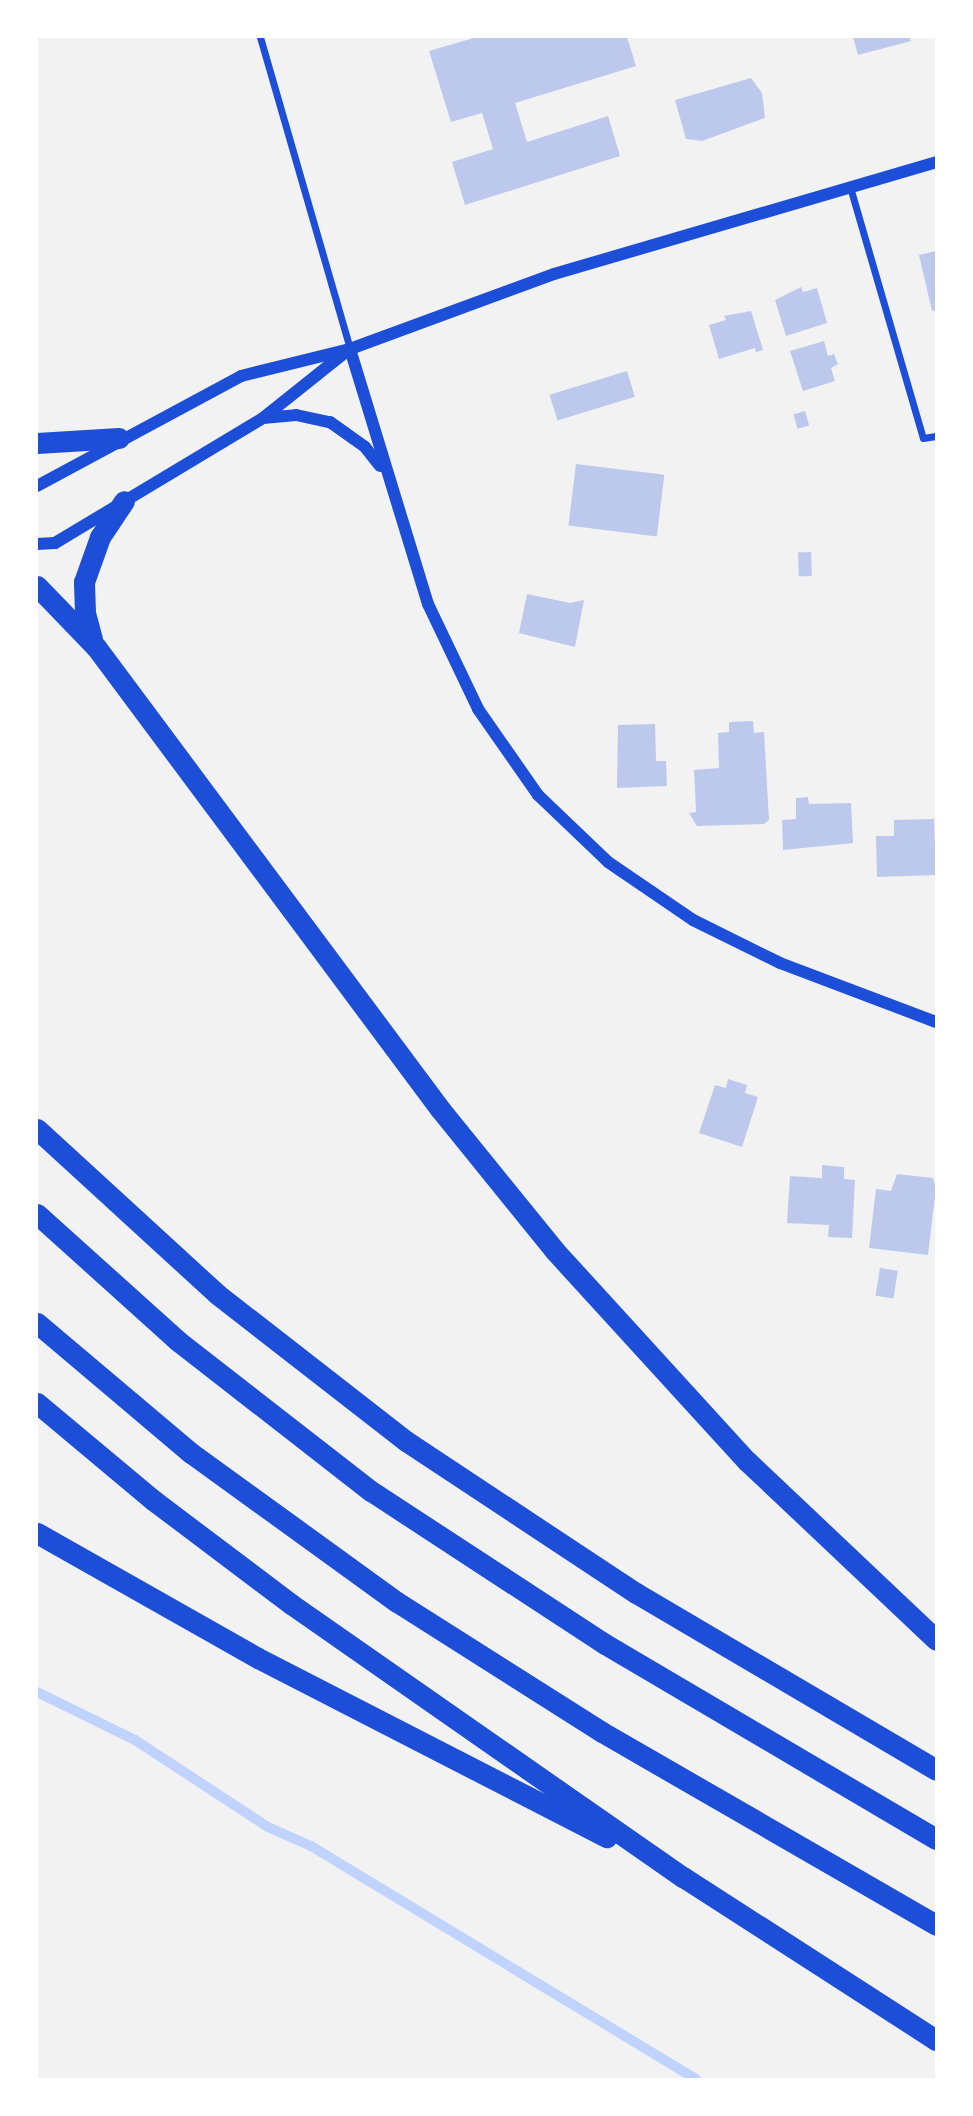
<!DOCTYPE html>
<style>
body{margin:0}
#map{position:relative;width:973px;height:2116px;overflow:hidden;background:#f2f2f2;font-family:Ubuntu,sans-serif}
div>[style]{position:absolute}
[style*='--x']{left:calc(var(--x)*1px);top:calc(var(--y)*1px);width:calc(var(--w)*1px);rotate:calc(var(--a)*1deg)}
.stream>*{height:10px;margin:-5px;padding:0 5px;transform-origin:5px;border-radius:5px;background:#bfd3fe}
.building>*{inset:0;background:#bdc9ec;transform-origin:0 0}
.minor>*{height:7px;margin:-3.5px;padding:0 3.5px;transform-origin:3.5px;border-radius:3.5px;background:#1d4ed8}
.tertiary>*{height:12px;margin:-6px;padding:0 6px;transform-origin:6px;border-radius:6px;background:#1d4ed8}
.motorway>*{height:21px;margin:-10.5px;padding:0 10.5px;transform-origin:10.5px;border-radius:10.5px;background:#1d4ed8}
span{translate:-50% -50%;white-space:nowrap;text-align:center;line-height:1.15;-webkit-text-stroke:7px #fff;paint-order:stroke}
.frame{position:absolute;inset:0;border:38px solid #fff;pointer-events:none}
</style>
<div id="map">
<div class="stream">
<div style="--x:37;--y:1692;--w:109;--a:26.1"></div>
<div style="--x:135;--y:1740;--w:159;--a:33.2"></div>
<div style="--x:268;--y:1827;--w:47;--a:23.8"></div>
<div style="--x:311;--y:1846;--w:450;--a:31.2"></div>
</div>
<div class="building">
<div style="clip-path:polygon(477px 37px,627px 37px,636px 66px,515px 103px,527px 142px,608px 116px,620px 156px,465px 205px,452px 162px,493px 149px,482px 113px,451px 122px,429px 51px)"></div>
<div style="clip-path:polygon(853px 37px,909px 37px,911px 41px,858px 55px)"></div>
<div style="clip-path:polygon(751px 78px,762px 93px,765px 118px,702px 141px,686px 139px,675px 100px)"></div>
<div style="clip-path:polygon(936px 251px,936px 310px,932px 311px,919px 255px)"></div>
<div style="clip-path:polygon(801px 287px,803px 292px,817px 288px,827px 323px,786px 336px,775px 300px)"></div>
<div style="clip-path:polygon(751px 311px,763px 350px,756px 352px,755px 348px,719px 359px,709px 325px,726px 320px,724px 316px)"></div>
<div style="clip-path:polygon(824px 341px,828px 356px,834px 354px,838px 364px,831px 368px,835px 381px,803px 391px,790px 351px)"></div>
<div style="left:627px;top:371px;width:27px;height:81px;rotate:73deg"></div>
<div style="left:805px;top:411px;width:15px;height:12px;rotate:74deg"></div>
<div style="left:576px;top:464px;width:89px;height:62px;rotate:7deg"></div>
<div style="left:811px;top:552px;width:24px;height:13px;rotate:88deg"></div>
<div style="clip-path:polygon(527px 594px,570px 603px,584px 600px,575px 647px,519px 633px)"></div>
<div style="clip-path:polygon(753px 721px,754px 733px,764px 732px,769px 820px,764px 824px,697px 826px,689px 813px,696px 812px,694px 770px,719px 768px,718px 733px,729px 732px,729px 722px)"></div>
<div style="clip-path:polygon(655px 724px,656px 761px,666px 761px,667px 786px,617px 788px,618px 725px)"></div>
<div style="clip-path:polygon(808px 797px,809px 804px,851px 803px,853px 843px,783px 850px,782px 820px,796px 819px,796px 798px)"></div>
<div style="clip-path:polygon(934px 819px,936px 875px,877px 877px,876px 836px,894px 836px,894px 820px)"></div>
<div style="clip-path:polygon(728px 1079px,747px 1085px,745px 1093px,758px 1097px,742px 1147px,699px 1133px,715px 1085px,726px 1088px)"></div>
<div style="clip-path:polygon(822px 1165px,844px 1167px,844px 1179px,855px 1180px,852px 1238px,828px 1237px,829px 1225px,787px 1223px,790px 1176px,822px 1178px)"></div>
<div style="clip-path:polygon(897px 1174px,933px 1178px,936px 1188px,928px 1255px,869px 1248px,876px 1189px,891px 1191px)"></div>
<div style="left:880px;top:1268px;width:18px;height:28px;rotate:9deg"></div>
</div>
<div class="minor">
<div style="--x:260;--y:37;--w:325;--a:73.9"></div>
<div style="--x:850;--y:187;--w:261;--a:73.8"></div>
<div style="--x:923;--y:438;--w:13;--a:-9"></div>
</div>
<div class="tertiary">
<div style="--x:350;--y:349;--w:267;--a:73"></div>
<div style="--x:428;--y:604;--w:116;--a:64.5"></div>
<div style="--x:478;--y:709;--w:105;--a:55.1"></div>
<div style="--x:538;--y:795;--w:97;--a:43.7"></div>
<div style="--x:608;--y:862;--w:103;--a:34.3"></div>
<div style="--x:693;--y:920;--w:97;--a:26.3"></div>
<div style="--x:780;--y:963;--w:167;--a:20.7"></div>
<div style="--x:263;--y:418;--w:33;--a:-5"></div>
<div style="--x:296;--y:415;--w:35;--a:12"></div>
<div style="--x:330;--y:422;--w:43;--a:35.5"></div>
<div style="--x:365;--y:447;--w:24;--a:52"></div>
<div style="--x:37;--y:486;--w:232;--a:-28.3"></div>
<div style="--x:241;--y:376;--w:112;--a:-13.9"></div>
<div style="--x:350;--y:349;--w:217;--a:-20.2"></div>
<div style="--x:554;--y:274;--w:398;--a:-16.3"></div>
<div style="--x:37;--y:544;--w:18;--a:-3"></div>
<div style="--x:55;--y:543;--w:243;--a:-31"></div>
<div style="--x:263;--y:418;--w:107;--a:-38.6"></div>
</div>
<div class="motorway">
<div style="--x:37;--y:443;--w:82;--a:-3.5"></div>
<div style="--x:37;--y:586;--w:85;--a:46"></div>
<div style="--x:96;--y:647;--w:576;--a:53.33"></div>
<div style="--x:440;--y:1109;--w:183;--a:51"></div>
<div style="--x:555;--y:1251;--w:285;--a:47.6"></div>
<div style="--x:747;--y:1461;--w:260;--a:43.4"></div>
<div style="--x:92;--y:639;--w:28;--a:-105"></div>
<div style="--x:85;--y:612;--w:30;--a:-92"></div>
<div style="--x:84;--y:582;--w:48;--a:-70.4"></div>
<div style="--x:100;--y:537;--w:43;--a:-56.3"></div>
<div style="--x:37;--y:1129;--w:244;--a:42.5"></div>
<div style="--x:217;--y:1294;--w:239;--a:37.9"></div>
<div style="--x:406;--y:1441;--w:276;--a:33.5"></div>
<div style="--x:636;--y:1593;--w:348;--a:30.5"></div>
<div style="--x:37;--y:1214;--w:190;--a:42"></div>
<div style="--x:178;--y:1341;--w:244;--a:37.9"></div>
<div style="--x:371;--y:1491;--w:280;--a:33.2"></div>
<div style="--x:605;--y:1644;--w:384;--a:30.5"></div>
<div style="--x:37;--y:1323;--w:202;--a:40.2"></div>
<div style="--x:191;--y:1453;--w:254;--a:35.9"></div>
<div style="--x:397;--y:1602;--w:243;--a:32.4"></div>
<div style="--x:602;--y:1732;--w:386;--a:30"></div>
<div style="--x:37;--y:1403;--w:151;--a:39.9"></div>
<div style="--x:153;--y:1500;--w:173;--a:37"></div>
<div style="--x:291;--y:1604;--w:478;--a:34.9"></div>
<div style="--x:683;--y:1877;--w:301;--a:32.8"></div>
<div style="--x:37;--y:1533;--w:254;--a:29.5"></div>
<div style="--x:258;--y:1658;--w:392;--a:27.2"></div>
</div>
<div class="frame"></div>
</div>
